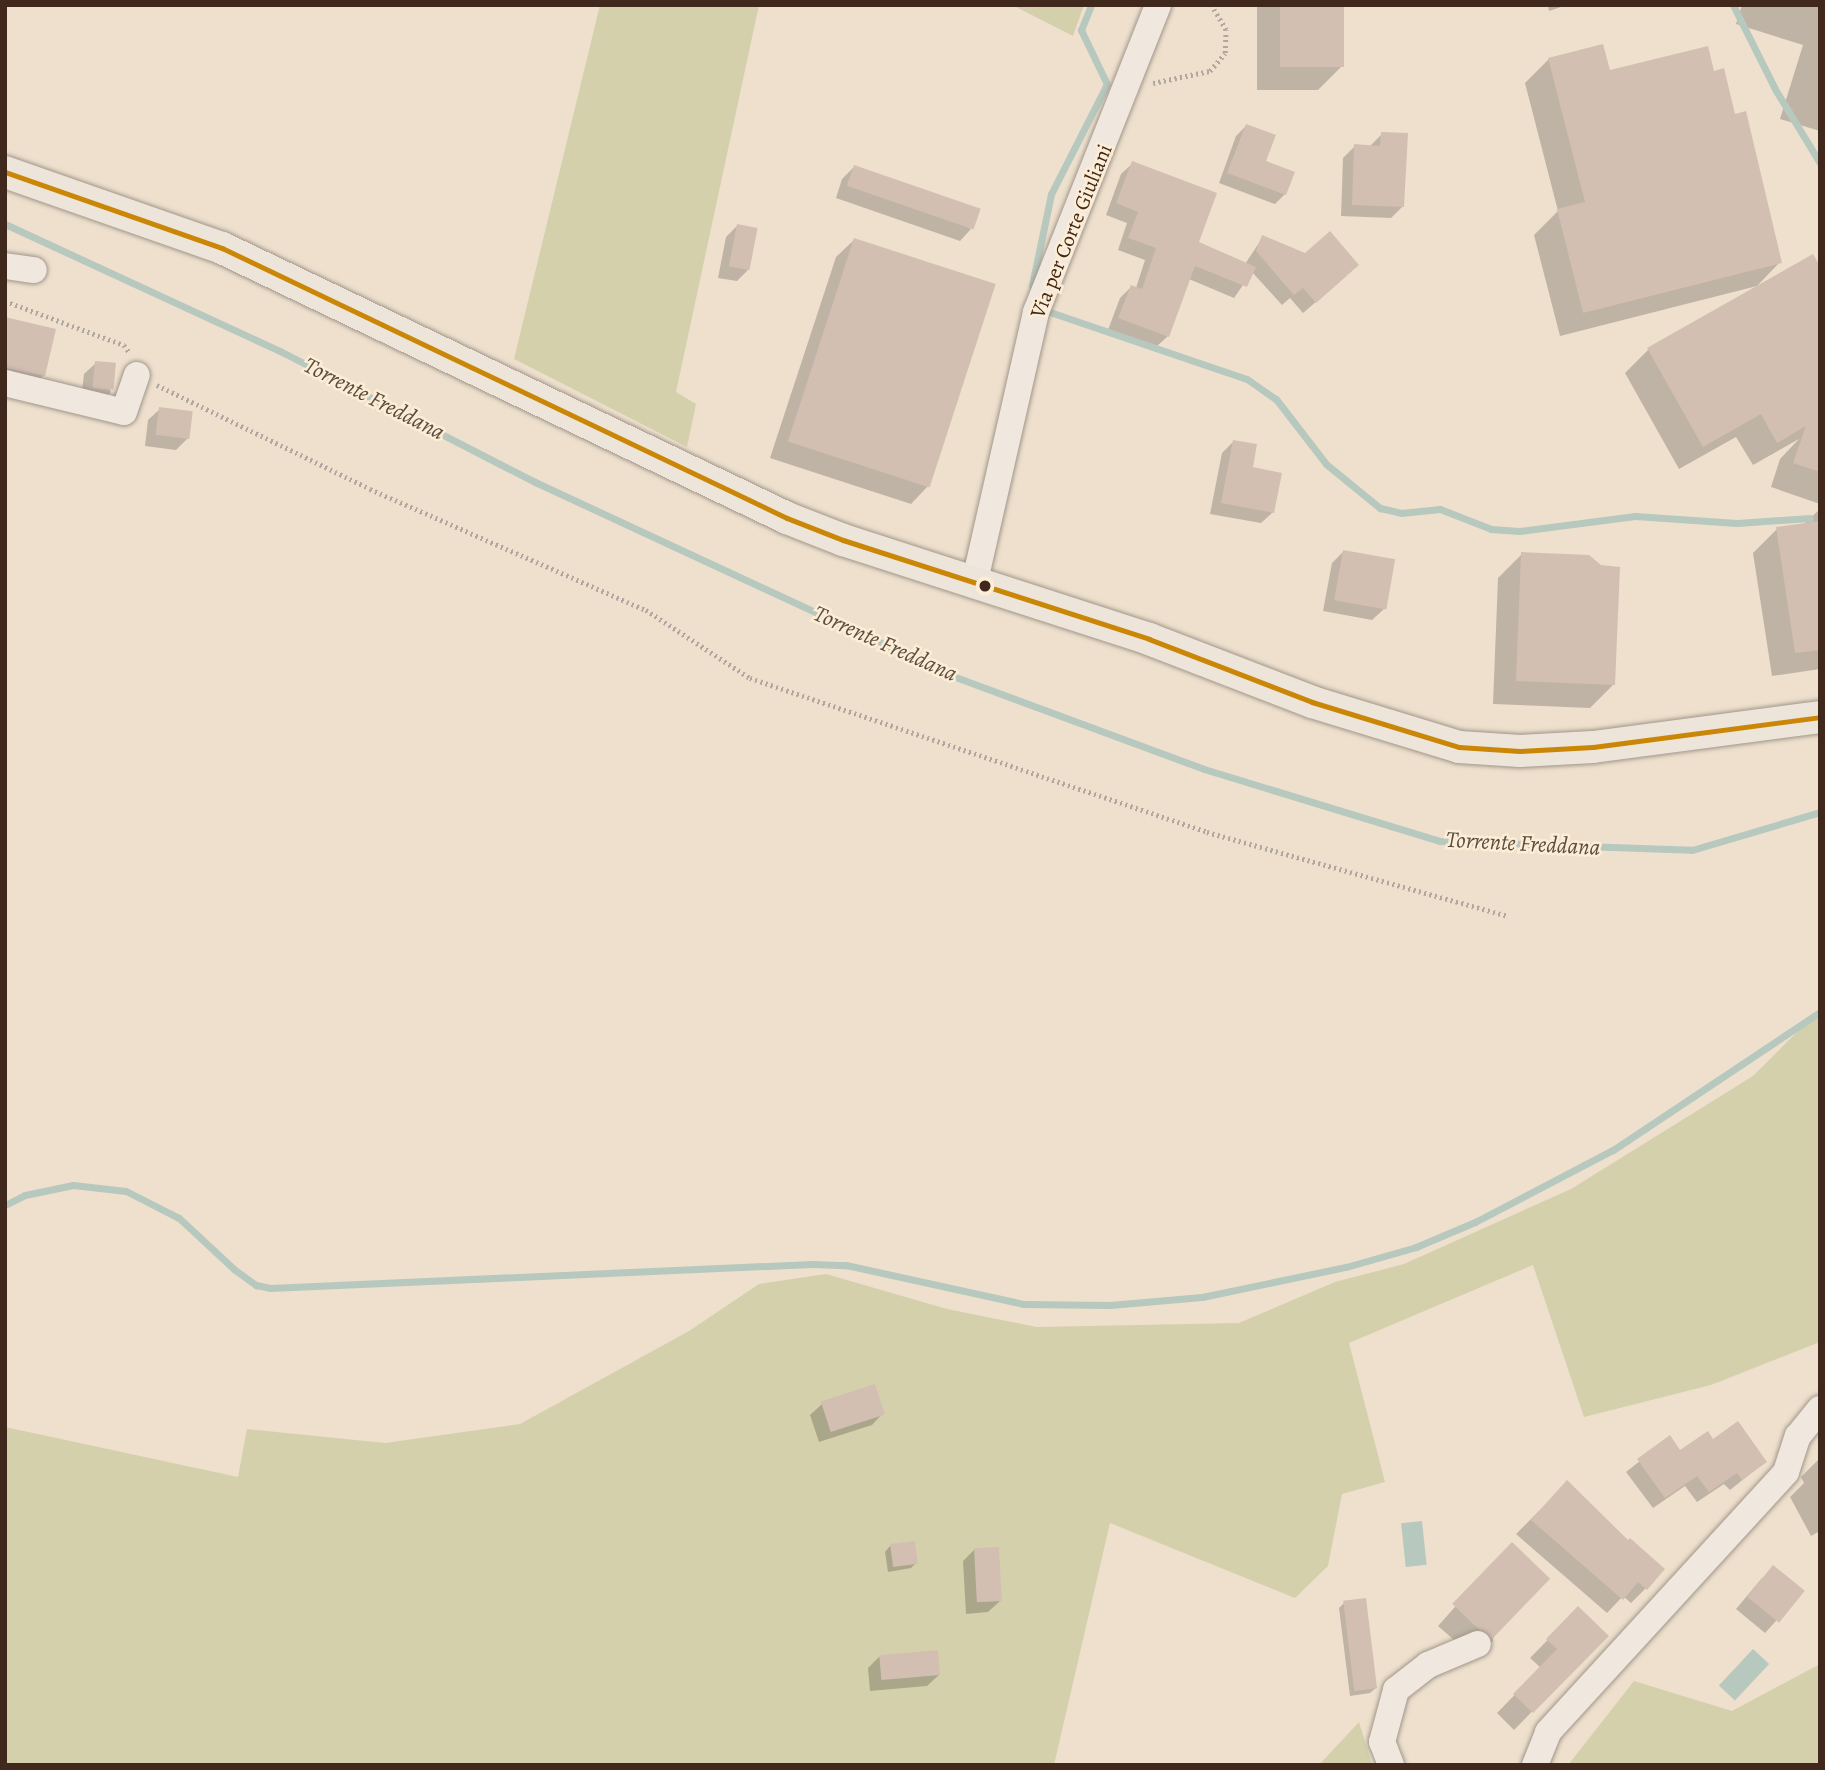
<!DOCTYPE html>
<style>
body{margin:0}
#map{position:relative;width:1825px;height:1770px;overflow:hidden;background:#eee0cd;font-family:Alegreya,serif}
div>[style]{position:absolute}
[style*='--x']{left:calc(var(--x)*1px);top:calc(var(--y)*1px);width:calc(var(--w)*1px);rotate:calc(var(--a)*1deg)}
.green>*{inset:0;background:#d5d0ac}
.water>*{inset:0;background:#b7c8be;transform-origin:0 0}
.shadow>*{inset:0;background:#0003}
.stream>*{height:7px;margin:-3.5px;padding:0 3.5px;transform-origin:3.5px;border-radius:3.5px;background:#b7c8be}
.building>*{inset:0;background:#d2bfb2;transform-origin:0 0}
.path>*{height:4.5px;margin-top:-2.25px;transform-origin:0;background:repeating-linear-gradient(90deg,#b0a8a0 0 2px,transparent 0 5.5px)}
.roads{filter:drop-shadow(0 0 2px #a1968a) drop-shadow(0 0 2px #a1968a)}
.minor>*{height:26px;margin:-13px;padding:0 13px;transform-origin:13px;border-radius:13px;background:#f0e8df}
.major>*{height:32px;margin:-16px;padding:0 16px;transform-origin:16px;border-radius:16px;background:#ede5da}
.bus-1>*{height:5px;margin:-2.5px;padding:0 2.5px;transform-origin:2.5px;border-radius:2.5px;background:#ca8607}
.dots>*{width:19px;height:19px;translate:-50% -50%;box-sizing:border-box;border:4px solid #fdedd5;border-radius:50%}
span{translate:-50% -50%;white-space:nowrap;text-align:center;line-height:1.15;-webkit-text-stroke:5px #fdedd5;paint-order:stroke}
.street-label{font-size:21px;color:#41281c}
.water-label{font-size:23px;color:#594d43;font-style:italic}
.frame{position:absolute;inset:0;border:7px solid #41281c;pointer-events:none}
</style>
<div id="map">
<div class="green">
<div style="clip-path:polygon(600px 5px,759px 5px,676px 392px,696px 404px,687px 447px,514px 359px)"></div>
<div style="clip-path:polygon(1012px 5px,1084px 5px,1073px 36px)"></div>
<div style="clip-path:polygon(1820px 1009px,1820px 1342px,1711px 1385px,1584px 1417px,1533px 1265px,1349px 1343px,1385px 1482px,1342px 1494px,1328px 1566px,1295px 1598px,1110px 1523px,1054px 1765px,5px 1765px,5px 1427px,238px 1477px,247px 1429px,385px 1443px,520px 1424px,689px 1331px,759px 1284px,826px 1274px,947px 1309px,1037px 1327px,1239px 1323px,1335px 1282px,1404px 1264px,1571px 1189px,1753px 1076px)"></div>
<div style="clip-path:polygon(1820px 1664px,1820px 1765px,1568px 1765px,1634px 1681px,1732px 1711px)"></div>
<div style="clip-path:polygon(1359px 1722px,1372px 1765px,1319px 1765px)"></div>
</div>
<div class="water">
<div style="left:1422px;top:1521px;width:44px;height:21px;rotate:84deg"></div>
<div style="left:1753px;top:1649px;width:22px;height:50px;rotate:43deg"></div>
</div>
<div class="shadow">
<div style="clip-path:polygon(1257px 5px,1342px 5px,1342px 66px,1318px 90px,1257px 90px)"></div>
<div style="clip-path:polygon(1548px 5px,1567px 5px,1549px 11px)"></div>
<div style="clip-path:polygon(1742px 5px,1820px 5px,1820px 131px,1780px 119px,1803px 45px,1736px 24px)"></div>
<div style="clip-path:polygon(1549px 59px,1608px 72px,1713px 73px,1734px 116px,1780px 262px,1757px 286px,1560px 336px,1534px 235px,1558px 211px,1525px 83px)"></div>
<div style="clip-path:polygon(1246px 126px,1285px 194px,1275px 204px,1219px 183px,1236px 136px)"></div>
<div style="clip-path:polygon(1382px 134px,1403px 206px,1391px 218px,1341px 216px,1343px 158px,1355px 146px,1370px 146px)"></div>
<div style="clip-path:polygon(1133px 163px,1197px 243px,1245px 264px,1263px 237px,1346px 276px,1303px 313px,1290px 298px,1282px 305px,1252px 272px,1234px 298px,1189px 279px,1168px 336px,1156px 347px,1108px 330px,1120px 298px,1131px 287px,1136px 288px,1145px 260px,1118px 250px,1127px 223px,1106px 215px,1121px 174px)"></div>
<div style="clip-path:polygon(854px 167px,971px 229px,960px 241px,836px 198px,842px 179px)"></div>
<div style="clip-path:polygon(738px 225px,748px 270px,737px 281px,718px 278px,726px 237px)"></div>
<div style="clip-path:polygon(854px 240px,928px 486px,911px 504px,770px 458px,836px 257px)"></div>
<div style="clip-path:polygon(1812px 257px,1820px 504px,1771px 487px,1780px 459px,1799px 439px,1753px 465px,1736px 437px,1679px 469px,1625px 373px,1648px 350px)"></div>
<div style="clip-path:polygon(5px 318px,43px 376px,25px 393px,5px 390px)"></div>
<div style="clip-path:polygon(96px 363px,111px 392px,100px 404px,81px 399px,84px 374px)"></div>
<div style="clip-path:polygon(160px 409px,188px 438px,176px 450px,145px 446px,148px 420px)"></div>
<div style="clip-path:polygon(1233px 442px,1273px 512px,1261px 523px,1210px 514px,1222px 453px)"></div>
<div style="clip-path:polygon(1820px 509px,1820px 669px,1772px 676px,1753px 553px,1777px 529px,1803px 525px)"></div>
<div style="clip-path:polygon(1343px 552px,1384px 609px,1372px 620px,1323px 611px,1332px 563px)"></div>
<div style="clip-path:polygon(1522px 554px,1614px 684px,1590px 708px,1493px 704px,1498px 578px)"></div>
<div style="clip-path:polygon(822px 1404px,883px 1413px,872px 1425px,819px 1442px,810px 1415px)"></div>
<div style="clip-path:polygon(1669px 1438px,1679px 1452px,1765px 1462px,1730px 1490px,1724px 1484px,1697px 1502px,1685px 1486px,1653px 1508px,1626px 1472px)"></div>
<div style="clip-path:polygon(1818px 1460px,1820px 1531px,1811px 1536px,1790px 1497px,1804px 1483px,1801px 1477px)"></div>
<div style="clip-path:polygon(1567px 1483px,1646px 1588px,1631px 1603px,1623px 1596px,1607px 1613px,1516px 1534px)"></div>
<div style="clip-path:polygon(890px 1546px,916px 1563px,911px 1568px,888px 1572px,885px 1552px)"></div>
<div style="clip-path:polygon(975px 1549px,1000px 1601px,988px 1612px,966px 1614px,963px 1561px)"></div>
<div style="clip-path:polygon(1495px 1562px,1493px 1641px,1475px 1658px,1438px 1626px)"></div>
<div style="clip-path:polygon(1762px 1578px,1802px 1592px,1765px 1633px,1736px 1609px)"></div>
<div style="clip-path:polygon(1344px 1603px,1376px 1688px,1370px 1693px,1350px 1696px,1339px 1608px)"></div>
<div style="clip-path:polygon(1578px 1609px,1606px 1636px,1514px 1730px,1497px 1713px,1541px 1668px,1530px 1658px)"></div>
<div style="clip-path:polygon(880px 1656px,939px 1675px,927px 1686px,870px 1691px,868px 1668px)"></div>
</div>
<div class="stream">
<div style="--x:1733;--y:5;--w:94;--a:63.4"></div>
<div style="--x:1775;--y:89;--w:87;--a:58.7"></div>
<div style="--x:5;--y:224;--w:303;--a:24.8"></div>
<div style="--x:280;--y:351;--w:287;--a:27.2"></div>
<div style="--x:535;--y:482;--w:458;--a:24.9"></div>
<div style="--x:950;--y:675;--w:271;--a:20.3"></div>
<div style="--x:1204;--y:769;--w:247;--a:17"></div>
<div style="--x:1440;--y:841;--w:252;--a:2"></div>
<div style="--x:1692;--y:850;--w:134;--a:-16.5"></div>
<div style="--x:1032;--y:285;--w:93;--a:-78.2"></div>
<div style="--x:1051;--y:194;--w:123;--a:-63"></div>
<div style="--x:1107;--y:84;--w:60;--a:-115.7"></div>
<div style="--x:1081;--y:30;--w:27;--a:-68"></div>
<div style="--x:1044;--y:310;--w:214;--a:18.8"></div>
<div style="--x:1247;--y:379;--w:35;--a:35"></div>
<div style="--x:1276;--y:399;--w:82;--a:52.4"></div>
<div style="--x:1326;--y:464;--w:70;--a:39.2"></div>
<div style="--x:1380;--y:508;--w:22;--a:13"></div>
<div style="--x:1401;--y:513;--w:39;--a:-6"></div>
<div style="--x:1440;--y:509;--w:55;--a:21.4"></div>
<div style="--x:1491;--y:529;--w:28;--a:4"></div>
<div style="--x:1519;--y:531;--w:117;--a:-7.4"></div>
<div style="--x:1635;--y:516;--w:102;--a:3.9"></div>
<div style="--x:1737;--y:523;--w:73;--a:-3.9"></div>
<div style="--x:5;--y:1205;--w:22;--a:-27"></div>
<div style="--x:25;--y:1195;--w:49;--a:-11.8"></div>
<div style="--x:73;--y:1185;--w:53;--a:6.5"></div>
<div style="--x:126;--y:1191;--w:59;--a:27"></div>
<div style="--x:179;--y:1218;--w:76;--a:42.9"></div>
<div style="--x:235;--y:1270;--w:26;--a:36"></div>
<div style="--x:256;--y:1285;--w:14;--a:12"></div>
<div style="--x:270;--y:1288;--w:543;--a:-2.54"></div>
<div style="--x:812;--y:1264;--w:34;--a:2"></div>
<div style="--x:846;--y:1265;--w:181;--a:12.4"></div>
<div style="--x:1023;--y:1304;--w:87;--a:0.7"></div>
<div style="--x:1110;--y:1305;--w:92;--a:-5"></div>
<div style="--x:1202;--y:1297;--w:147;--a:-11.8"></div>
<div style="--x:1346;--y:1267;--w:73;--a:-15.9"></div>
<div style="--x:1416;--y:1247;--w:64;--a:-23"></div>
<div style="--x:1475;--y:1222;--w:156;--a:-27.6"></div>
<div style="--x:1613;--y:1150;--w:249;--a:-33.7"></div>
</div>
<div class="building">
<div style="left:1280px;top:5px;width:64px;height:62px"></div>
<div style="clip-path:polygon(1603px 44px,1610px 70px,1708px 46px,1714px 71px,1724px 68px,1735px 114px,1746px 111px,1782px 263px,1583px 313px,1557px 209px,1585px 202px,1548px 58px)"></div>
<div style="clip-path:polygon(1246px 124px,1276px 135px,1266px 161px,1295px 172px,1286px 195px,1227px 173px)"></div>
<div style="clip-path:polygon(1381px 132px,1408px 133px,1404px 207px,1352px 205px,1354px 144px,1380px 146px)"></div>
<div style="clip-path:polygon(1132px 161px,1217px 193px,1199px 242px,1256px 267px,1247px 287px,1195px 266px,1169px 337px,1118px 318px,1131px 285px,1142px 289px,1156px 248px,1128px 238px,1138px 212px,1116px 203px)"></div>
<div style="left:854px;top:165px;width:134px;height:22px;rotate:19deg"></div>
<div style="left:737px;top:224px;width:21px;height:43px;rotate:11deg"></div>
<div style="clip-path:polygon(1330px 231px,1359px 265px,1316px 303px,1303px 288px,1294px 295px,1256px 251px,1262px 235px,1305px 253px)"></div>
<div style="left:854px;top:238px;width:149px;height:214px;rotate:18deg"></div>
<div style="clip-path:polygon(1813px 254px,1820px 266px,1820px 472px,1793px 463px,1806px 426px,1777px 443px,1761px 414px,1703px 447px,1647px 348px)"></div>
<div style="clip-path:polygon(5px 317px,56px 329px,45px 376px,5px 368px)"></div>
<div style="left:95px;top:361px;width:21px;height:27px;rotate:5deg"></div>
<div style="left:159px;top:407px;width:34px;height:28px;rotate:7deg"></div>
<div style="clip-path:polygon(1233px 440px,1257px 444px,1253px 467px,1282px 473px,1274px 513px,1221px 503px)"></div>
<div style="clip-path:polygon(1820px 521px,1820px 650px,1795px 653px,1776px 527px)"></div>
<div style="left:1343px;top:550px;width:53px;height:51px;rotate:10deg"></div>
<div style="clip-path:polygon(1521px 552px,1589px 555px,1601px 565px,1620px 567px,1615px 685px,1516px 681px)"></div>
<div style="left:875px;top:1384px;width:32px;height:57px;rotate:72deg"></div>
<div style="clip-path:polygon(1738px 1421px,1767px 1462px,1742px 1480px,1737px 1473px,1709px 1492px,1697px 1476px,1665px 1498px,1637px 1459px,1670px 1435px,1680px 1450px,1708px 1431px,1713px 1439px)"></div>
<div style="clip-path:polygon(1567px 1480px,1628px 1540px,1630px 1538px,1665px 1569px,1647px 1590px,1638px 1582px,1623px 1600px,1531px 1520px)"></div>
<div style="left:915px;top:1541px;width:23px;height:25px;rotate:83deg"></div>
<div style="left:1512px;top:1542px;width:53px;height:86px;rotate:44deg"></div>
<div style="left:999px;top:1547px;width:54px;height:25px;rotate:87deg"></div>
<div style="left:1773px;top:1565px;width:41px;height:41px;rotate:39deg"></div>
<div style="left:1366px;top:1598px;width:91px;height:23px;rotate:83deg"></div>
<div style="clip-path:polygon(1578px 1606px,1609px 1636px,1533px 1713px,1513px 1694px,1557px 1649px,1546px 1639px)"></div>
<div style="left:938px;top:1650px;width:25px;height:59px;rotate:85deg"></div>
</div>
<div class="path">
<div style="--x:1153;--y:83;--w:58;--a:-11.9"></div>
<div style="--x:1210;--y:71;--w:23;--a:-50"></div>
<div style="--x:1225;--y:53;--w:23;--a:-88"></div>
<div style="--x:1226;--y:30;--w:29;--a:-121"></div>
<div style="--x:5;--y:301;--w:127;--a:20.3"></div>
<div style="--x:124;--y:345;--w:9;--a:54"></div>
<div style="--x:157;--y:385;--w:237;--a:26"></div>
<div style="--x:370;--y:489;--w:301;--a:23.7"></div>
<div style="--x:646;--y:610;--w:124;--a:33.2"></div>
<div style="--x:750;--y:678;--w:482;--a:18.6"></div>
<div style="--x:1207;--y:832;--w:313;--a:15.6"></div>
</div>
<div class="roads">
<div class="minor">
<div style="--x:5;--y:266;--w:29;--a:8"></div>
<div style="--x:5;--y:383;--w:122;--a:13.7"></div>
<div style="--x:124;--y:412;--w:39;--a:-71"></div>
<div style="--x:974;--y:585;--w:280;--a:-77.2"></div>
<div style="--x:1036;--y:312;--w:330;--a:-68.3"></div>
<div style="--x:1391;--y:1765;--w:25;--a:-111"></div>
<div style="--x:1382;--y:1742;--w:54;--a:-74.9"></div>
<div style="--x:1396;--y:1690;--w:41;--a:-38"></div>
<div style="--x:1428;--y:1665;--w:54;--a:-22.8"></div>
<div style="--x:1535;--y:1765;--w:35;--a:-68"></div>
<div style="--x:1548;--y:1732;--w:352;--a:-47.5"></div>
<div style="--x:1786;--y:1472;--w:38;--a:-72"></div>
<div style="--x:1798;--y:1436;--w:35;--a:-51"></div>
</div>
<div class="major">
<div style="--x:5;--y:172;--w:230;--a:19.3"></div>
<div style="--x:222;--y:248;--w:626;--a:25.54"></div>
<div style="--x:787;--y:518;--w:60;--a:21.4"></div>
<div style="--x:843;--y:540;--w:322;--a:17.9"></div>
<div style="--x:1149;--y:639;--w:175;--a:21.1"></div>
<div style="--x:1312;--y:702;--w:154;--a:17"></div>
<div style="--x:1459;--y:747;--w:61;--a:3.8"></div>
<div style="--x:1520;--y:751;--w:73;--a:-3.1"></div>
<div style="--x:1593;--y:747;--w:229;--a:-7.5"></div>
</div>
</div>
<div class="bus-1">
<div style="--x:5;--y:172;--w:230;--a:19.3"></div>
<div style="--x:222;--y:248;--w:626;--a:25.54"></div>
<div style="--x:787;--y:518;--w:60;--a:21.4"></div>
<div style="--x:843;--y:540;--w:322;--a:17.9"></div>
<div style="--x:1149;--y:639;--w:175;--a:21.1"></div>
<div style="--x:1312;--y:702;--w:154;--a:17"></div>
<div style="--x:1459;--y:747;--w:61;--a:3.8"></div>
<div style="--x:1520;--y:751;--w:73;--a:-3.1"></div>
<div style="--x:1593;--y:747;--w:229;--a:-7.5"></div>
</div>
<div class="dots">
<div style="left:985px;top:586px;background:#41281c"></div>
</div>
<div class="street-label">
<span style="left:1071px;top:231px;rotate:-68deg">Via per Corte Giuliani</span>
</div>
<div class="water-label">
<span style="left:374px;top:399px;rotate:27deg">Torrente Freddana</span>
<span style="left:885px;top:644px;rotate:24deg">Torrente Freddana</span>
<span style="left:1523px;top:844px;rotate:3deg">Torrente Freddana</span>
</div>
<div class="frame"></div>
</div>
